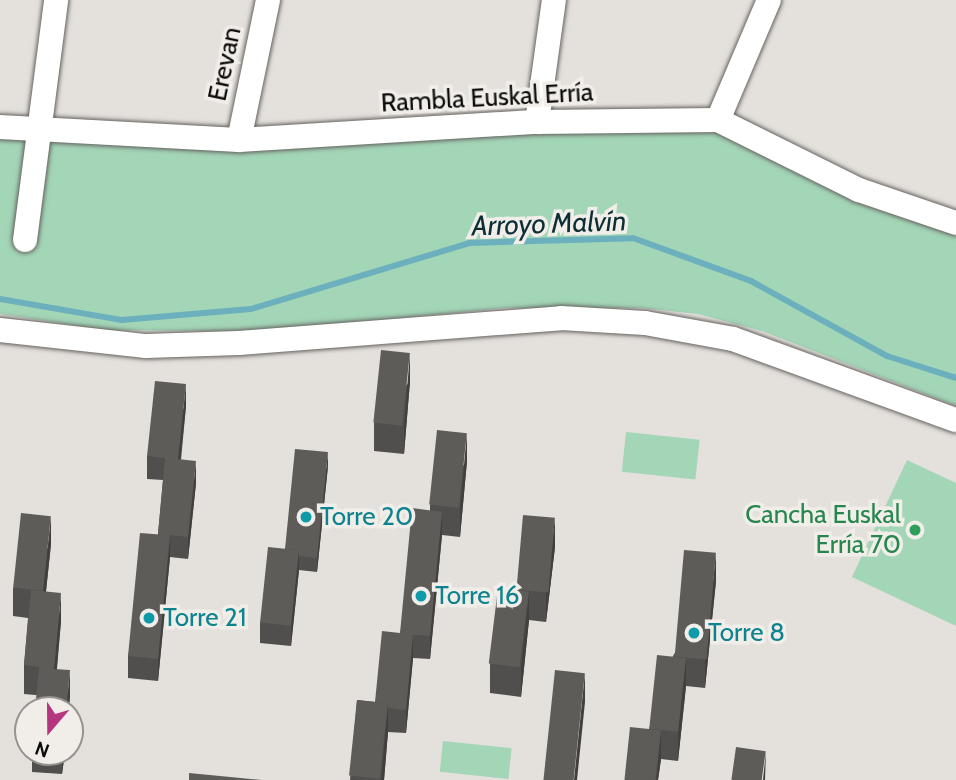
<!DOCTYPE html>
<meta charset="utf-8">
<style>
body{margin:0}
#map{position:relative;width:956px;height:780px;overflow:hidden;background:#e4e1dd;font-family:Cabin,sans-serif}
div>[style]{position:absolute}
[style*='--x']{left:calc(var(--x)*1px);top:calc(var(--y)*1px);width:calc(var(--w)*1px);rotate:calc(var(--a)*1deg)}
.green>*{inset:0;background:#a3d5b7;transform-origin:0 0}
.stream>*{height:6px;margin:-3px;padding:0 3px;transform-origin:3px;border-radius:3px;background:#6bb0bc}
.roads{filter:drop-shadow(0 0 2px #666360) drop-shadow(0 0 2px #666360)}
.minor>*{height:24px;margin:-12px;padding:0 12px;transform-origin:12px;border-radius:12px;background:#fff}
.wall>*{inset:0;background:#514f4d}
.shaded-wall>*{inset:0;background:#42403e}
.building>*{inset:0;background:#5e5c59;transform-origin:0 0}
.dots>*{width:19px;height:19px;translate:-50% -50%;box-sizing:border-box;border:4px solid #f1eeea;border-radius:50%}
span{translate:-50% -50%;white-space:nowrap;text-align:center;line-height:1.15;-webkit-text-stroke:7px #f1eeea;paint-order:stroke}
.street-label{font-size:26px;color:#0c0b0a}
.leisure-label{font-size:26px;color:#27864d}
.right{translate:-100% -50%;text-align:right}
.culture-label{font-size:26px;color:#0d838f}
.left{translate:0 -50%;text-align:left}
.water-label{font-size:28px;color:#0c2f35;font-style:italic}
.north{position:absolute;left:14px;top:696px;width:70px;height:70px;box-sizing:border-box;background:#f1eeea;border:2px solid #959390;border-radius:50%;rotate:200deg;font-size:19px;font-weight:700;line-height:28px;text-align:center;color:#0c0b0a}
.north::after{content:'';display:block;margin:auto;width:24px;height:32px;background:#b6357f;clip-path:polygon(50% 0,100% 100%,50% 72%,0 100%)}
</style>
<div id="map">
<div class="green">
<div style="clip-path:polygon(717px 129px,956px 234px,956px 406px,762px 331px,698px 314px,641px 308px,505px 308px,289px 329px,221px 331px,106px 330px,0 314px,0 135px)"></div>
<div style="left:626px;top:432px;width:74px;height:40px;rotate:6deg"></div>
<div style="clip-path:polygon(907px 460px,956px 483px,956px 626px,852px 577px)"></div>
<div style="left:443px;top:741px;width:69px;height:31px;rotate:6deg"></div>
</div>
<div class="stream">
<div style="--x:0;--y:299;--w:124;--a:9.8"></div>
<div style="--x:122;--y:320;--w:129;--a:-4.9"></div>
<div style="--x:251;--y:309;--w:228;--a:-16.8"></div>
<div style="--x:469;--y:243;--w:164;--a:-1.7"></div>
<div style="--x:633;--y:238;--w:126;--a:20"></div>
<div style="--x:751;--y:281;--w:155;--a:28.9"></div>
<div style="--x:887;--y:356;--w:72;--a:17.7"></div>
</div>
<div class="roads">
<div class="minor">
<div style="--x:718;--y:120;--w:130;--a:-67"></div>
<div style="--x:537;--y:122;--w:123;--a:-82.1"></div>
<div style="--x:0;--y:127;--w:239;--a:3.1"></div>
<div style="--x:239;--y:140;--w:299;--a:-3.5"></div>
<div style="--x:537;--y:122;--w:181;--a:-0.6"></div>
<div style="--x:718;--y:120;--w:157;--a:26.4"></div>
<div style="--x:859;--y:190;--w:102;--a:18.8"></div>
<div style="--x:239;--y:140;--w:143;--a:-78.3"></div>
<div style="--x:25;--y:240;--w:242;--a:-82.6"></div>
<div style="--x:0;--y:330;--w:147;--a:6.3"></div>
<div style="--x:146;--y:346;--w:93;--a:-1.8"></div>
<div style="--x:239;--y:343;--w:323;--a:-4.4"></div>
<div style="--x:561;--y:318;--w:84;--a:3.4"></div>
<div style="--x:645;--y:323;--w:89;--a:10.3"></div>
<div style="--x:733;--y:339;--w:237;--a:20"></div>
</div>
</div>
<div class="wall">
<div style="clip-path:polygon(410px 381px,404px 454px,374px 451px,374px 423px)"></div>
<div style="clip-path:polygon(186px 406px,181px 460px,196px 483px,188px 559px,170px 557px,158px 681px,128px 678px,128px 656px,158px 534px,163px 480px,147px 479px,147px 456px)"></div>
<div style="clip-path:polygon(467px 461px,460px 537px,442px 535px,430px 659px,413px 658px,406px 733px,388px 732px,384px 780px,350px 780px,357px 700px,375px 702px,400px 633px,430px 510px,430px 505px)"></div>
<div style="clip-path:polygon(328px 466px,317px 572px,299px 570px,291px 646px,260px 643px,260px 623px,285px 549px)"></div>
<div style="clip-path:polygon(51px 544px,46px 591px,61px 621px,57px 669px,70px 698px,24px 694px,24px 665px,28px 618px,13px 616px,13px 588px)"></div>
<div style="clip-path:polygon(555px 547px,546px 622px,529px 620px,521px 697px,490px 693px,490px 664px,515px 590px)"></div>
<div style="clip-path:polygon(716px 581px,705px 688px,686px 686px,678px 761px,661px 759px,658px 780px,625px 780px,649px 729px,673px 656px)"></div>
<div style="clip-path:polygon(32px 752px,65px 752px,62px 774px,32px 772px)"></div>
</div>
<div class="shaded-wall">
<div style="clip-path:polygon(410px 353px,410px 381px,404px 454px,404px 426px)"></div>
<div style="clip-path:polygon(186px 384px,186px 406px,178px 481px,178px 459px)"></div>
<div style="clip-path:polygon(467px 433px,467px 461px,460px 537px,460px 508px)"></div>
<div style="clip-path:polygon(328px 452px,328px 466px,317px 572px,317px 558px)"></div>
<div style="clip-path:polygon(196px 461px,196px 483px,188px 559px,188px 537px)"></div>
<div style="clip-path:polygon(442px 512px,442px 535px,430px 659px,430px 636px)"></div>
<div style="clip-path:polygon(51px 516px,51px 544px,43px 619px,43px 591px)"></div>
<div style="clip-path:polygon(555px 518px,555px 547px,546px 622px,546px 594px)"></div>
<div style="clip-path:polygon(170px 535px,170px 557px,158px 681px,158px 659px)"></div>
<div style="clip-path:polygon(299px 550px,299px 570px,291px 646px,291px 626px)"></div>
<div style="clip-path:polygon(716px 553px,716px 581px,705px 688px,705px 660px)"></div>
<div style="clip-path:polygon(529px 592px,529px 620px,521px 697px,521px 668px)"></div>
<div style="clip-path:polygon(61px 593px,61px 621px,54px 697px,54px 669px)"></div>
<div style="clip-path:polygon(413px 635px,413px 658px,406px 733px,406px 710px)"></div>
<div style="clip-path:polygon(686px 658px,686px 686px,678px 761px,678px 732px)"></div>
<div style="clip-path:polygon(70px 670px,70px 698px,69px 710px,66px 710px)"></div>
<div style="clip-path:polygon(585px 673px,585px 702px,577px 780px,574px 780px)"></div>
<div style="clip-path:polygon(388px 703px,388px 732px,384px 780px,381px 780px)"></div>
<div style="clip-path:polygon(661px 730px,661px 759px,658px 780px,656px 780px)"></div>
<div style="clip-path:polygon(766px 751px,765px 780px,763px 780px)"></div>
<div style="clip-path:polygon(62px 752px,65px 752px,62px 774px)"></div>
</div>
<div class="building">
<div style="left:381px;top:350px;width:29px;height:73px;rotate:6deg"></div>
<div style="clip-path:polygon(155px 381px,186px 384px,178px 459px,168px 458px,196px 461px,188px 537px,170px 535px,158px 659px,128px 656px,140px 533px,166px 535px,158px 534px,165px 458px,147px 456px)"></div>
<div style="left:437px;top:430px;width:30px;height:75px;rotate:6deg"></div>
<div style="clip-path:polygon(295px 449px,328px 452px,317px 558px,299px 556px,299px 550px,285px 549px)"></div>
<div style="clip-path:polygon(412px 508px,442px 512px,430px 636px,413px 635px,406px 710px,388px 708px,388px 703px,375px 702px,382px 631px,400px 633px)"></div>
<div style="left:21px;top:513px;width:30px;height:75px;rotate:6deg"></div>
<div style="left:523px;top:515px;width:32px;height:75px;rotate:5deg"></div>
<div style="left:268px;top:547px;width:31px;height:76px;rotate:6deg"></div>
<div style="left:684px;top:550px;width:32px;height:107px;rotate:5deg"></div>
<div style="left:498px;top:588px;width:31px;height:76px;rotate:7deg"></div>
<div style="clip-path:polygon(31px 590px,61px 593px,54px 669px,70px 670px,66px 710px,35px 710px,39px 667px,24px 665px)"></div>
<div style="left:657px;top:655px;width:29px;height:74px;rotate:6deg"></div>
<div style="left:555px;top:670px;width:30px;height:111px;rotate:6deg"></div>
<div style="left:357px;top:700px;width:31px;height:76px;rotate:6deg"></div>
<div style="left:630px;top:727px;width:31px;height:53px;rotate:6deg"></div>
<div style="left:736px;top:747px;width:30px;height:33px;rotate:8deg"></div>
<div style="clip-path:polygon(189px 773px,262px 780px,189px 780px)"></div>
</div>
<div class="dots">
<div style="left:306px;top:517px;background:#0f9aa8"></div>
<div style="left:915px;top:530px;background:#2e9e5b"></div>
<div style="left:421px;top:596px;background:#0f9aa8"></div>
<div style="left:149px;top:618px;background:#0f9aa8"></div>
<div style="left:694px;top:633px;background:#0f9aa8"></div>
</div>
<div class="street-label">
<span style="left:225px;top:64px;rotate:-78deg">Erevan</span>
<span style="left:487px;top:98px;rotate:-3deg">Rambla Euskal Erría</span>
</div>
<div class="leisure-label">
<span class="right" style="left:901px;top:530px">Cancha Euskal<br>Erría 70</span>
</div>
<div class="culture-label">
<span class="left" style="left:320px;top:517px">Torre 20</span>
<span class="left" style="left:435px;top:596px">Torre 16</span>
<span class="left" style="left:163px;top:618px">Torre 21</span>
<span class="left" style="left:708px;top:633px">Torre 8</span>
</div>
<div class="water-label">
<span style="left:549px;top:223px;rotate:-2deg">Arroyo Malvín</span>
</div>
<div class="north">N</div>
</div>
